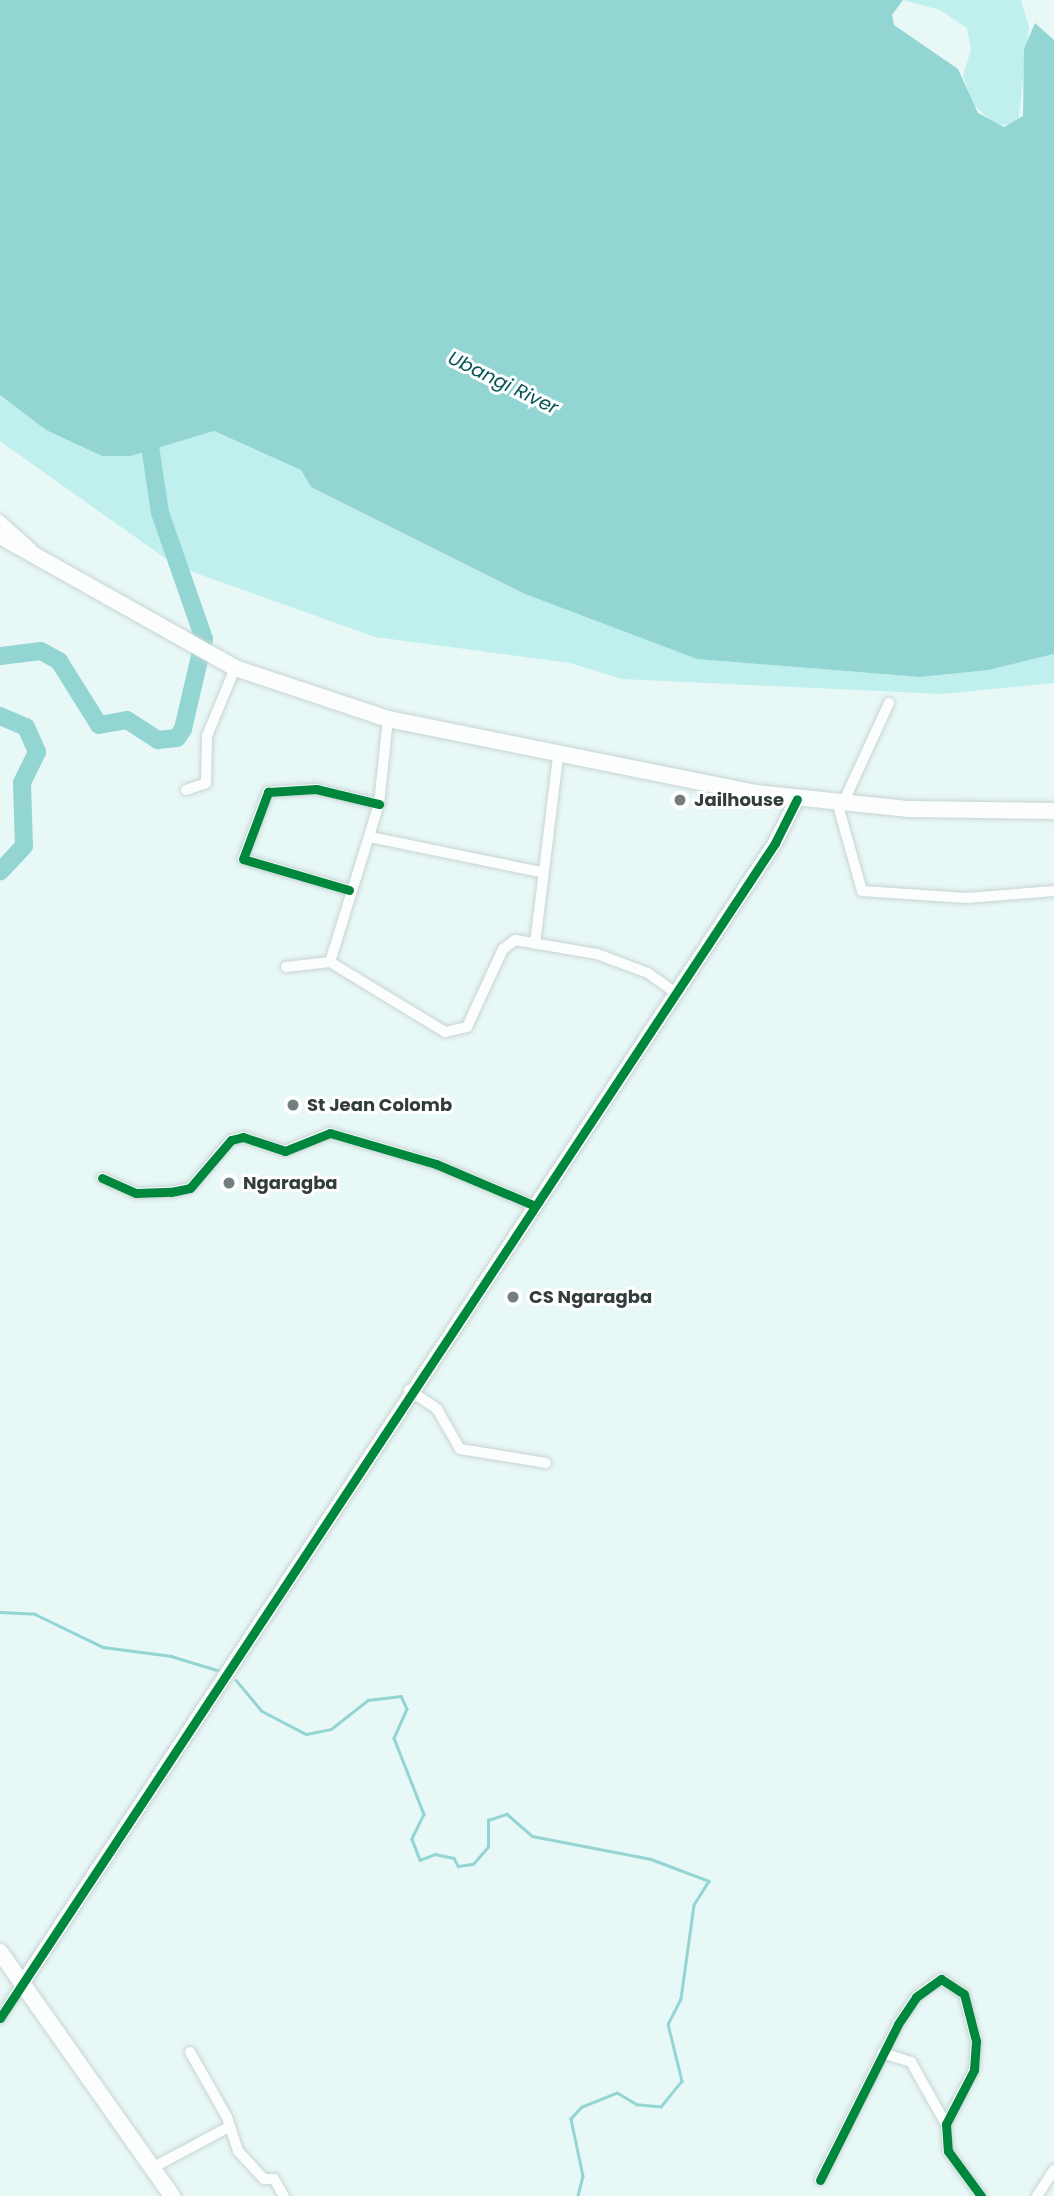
<!DOCTYPE html>
<style>
body{margin:0}
#map{position:relative;width:1054px;height:2196px;overflow:hidden;background:#e8f8f7;font-family:Poppins,sans-serif}
div>[style]{position:absolute}
[style*='--x']{left:calc(var(--x)*1px);top:calc(var(--y)*1px);width:calc(var(--w)*1px);rotate:calc(var(--a)*1deg)}
.green>*{inset:0;background:#bff0ee}
.water>*{inset:0;background:#93d5d3}
.stream>*{height:2.5px;margin:-1.25px;padding:0 1.25px;transform-origin:1.25px;border-radius:1.25px;background:#93d5d3}
.river>*{height:18px;margin:-9px;padding:0 9px;transform-origin:9px;border-radius:9px;background:#93d5d3}
.roads{filter:drop-shadow(0 0 2px #c7d4d3) drop-shadow(0 0 2px #c7d4d3)}
.minor>*{height:10px;margin:-5px;padding:0 5px;transform-origin:5px;border-radius:5px;background:#fcfefe}
.tertiary>*{height:14px;margin:-7px;padding:0 7px;transform-origin:7px;border-radius:7px;background:#fcfefe}
.secondary>*{height:16px;margin:-8px;padding:0 8px;transform-origin:8px;border-radius:8px;background:#fcfefe}
.cycleway>*{height:9px;margin:-4.5px;padding:0 4.5px;transform-origin:4.5px;border-radius:4.5px;background:#00873e}
.dots>*{width:19px;height:19px;translate:-50% -50%;box-sizing:border-box;border:4px solid #fff;border-radius:50%}
span{translate:-50% -50%;white-space:nowrap;text-align:center;line-height:1.15;-webkit-text-stroke:6px #fff;paint-order:stroke}
.poi-label{font-size:18px;color:#323e3d;font-weight:700}
.left{translate:0 -50%;text-align:left}
.water-label{font-size:19px;color:#065655;font-style:italic}
</style>
<div id="map">
<div class="green">
<div style="clip-path:polygon(903px 0,1021px 0,1029px 27px,1018px 124px,995px 125px,972px 103px,963px 75px,971px 50px,967px 28px,940px 10px)"></div>
<div style="clip-path:polygon(0 395px,46px 430px,102px 456px,131px 456px,214px 431px,301px 470px,311px 487px,525px 594px,697px 659px,920px 677px,989px 670px,1054px 654px,1054px 683px,942px 694px,622px 679px,570px 663px,375px 637px,176px 566px,0 441px)"></div>
</div>
<div class="water">
<div style="clip-path:polygon(0 0,903px 0,892px 15px,894px 25px,958px 69px,978px 113px,1004px 127px,1023px 116px,1024px 49px,1035px 23px,1054px 40px,1054px 654px,989px 670px,920px 677px,697px 659px,525px 594px,311px 487px,301px 470px,214px 431px,131px 456px,102px 456px,46px 430px,0 395px)"></div>
</div>
<div class="stream">
<div style="--x:0;--y:1612;--w:35;--a:3"></div>
<div style="--x:35;--y:1614;--w:76;--a:25.9"></div>
<div style="--x:103;--y:1647;--w:69;--a:7.5"></div>
<div style="--x:171;--y:1656;--w:51;--a:17"></div>
<div style="--x:236;--y:1680;--w:40;--a:50"></div>
<div style="--x:262;--y:1711;--w:50;--a:27.6"></div>
<div style="--x:306;--y:1734;--w:25;--a:-11"></div>
<div style="--x:331;--y:1729;--w:47;--a:-38.1"></div>
<div style="--x:368;--y:1700;--w:33;--a:-7"></div>
<div style="--x:401;--y:1696;--w:14;--a:65"></div>
<div style="--x:407;--y:1709;--w:32;--a:114"></div>
<div style="--x:394;--y:1738;--w:82;--a:68.5"></div>
<div style="--x:424;--y:1814;--w:28;--a:116"></div>
<div style="--x:412;--y:1839;--w:22;--a:69"></div>
<div style="--x:420;--y:1860;--w:16;--a:-22"></div>
<div style="--x:435;--y:1854;--w:19;--a:12"></div>
<div style="--x:454;--y:1858;--w:9;--a:63"></div>
<div style="--x:458;--y:1866;--w:15;--a:-8"></div>
<div style="--x:473;--y:1864;--w:23;--a:-49"></div>
<div style="--x:488;--y:1847;--w:27;--a:-90"></div>
<div style="--x:488;--y:1820;--w:20;--a:-18"></div>
<div style="--x:507;--y:1814;--w:33;--a:41"></div>
<div style="--x:532;--y:1836;--w:121;--a:10.9"></div>
<div style="--x:651;--y:1859;--w:62;--a:20.8"></div>
<div style="--x:709;--y:1881;--w:28;--a:122"></div>
<div style="--x:694;--y:1905;--w:95;--a:97.9"></div>
<div style="--x:681;--y:1999;--w:28;--a:117"></div>
<div style="--x:668;--y:2024;--w:59;--a:76.2"></div>
<div style="--x:682;--y:2081;--w:33;--a:129"></div>
<div style="--x:661;--y:2107;--w:24;--a:-175"></div>
<div style="--x:637;--y:2105;--w:23;--a:-149"></div>
<div style="--x:617;--y:2093;--w:38;--a:158"></div>
<div style="--x:582;--y:2107;--w:16;--a:133"></div>
<div style="--x:571;--y:2119;--w:58;--a:78.1"></div>
<div style="--x:583;--y:2176;--w:21;--a:104"></div>
</div>
<div class="river">
<div style="--x:0;--y:656;--w:41;--a:-7"></div>
<div style="--x:41;--y:651;--w:21;--a:29"></div>
<div style="--x:59;--y:661;--w:75;--a:58"></div>
<div style="--x:99;--y:725;--w:28;--a:-10"></div>
<div style="--x:127;--y:720;--w:37;--a:33"></div>
<div style="--x:158;--y:740;--w:19;--a:-6"></div>
<div style="--x:177;--y:738;--w:11;--a:-56"></div>
<div style="--x:183;--y:729;--w:92;--a:-76.9"></div>
<div style="--x:204;--y:639;--w:133;--a:-109.2"></div>
<div style="--x:160;--y:513;--w:88;--a:-98.5"></div>
<div style="--x:0;--y:716;--w:28;--a:23"></div>
<div style="--x:26;--y:727;--w:27;--a:66"></div>
<div style="--x:37;--y:752;--w:34;--a:116"></div>
<div style="--x:22;--y:783;--w:63;--a:88.2"></div>
<div style="--x:24;--y:846;--w:35;--a:133"></div>
</div>
<div class="roads">
<div class="minor">
<div style="--x:0;--y:520;--w:42;--a:42.1"></div>
<div style="--x:186;--y:790;--w:21;--a:-19"></div>
<div style="--x:206;--y:783;--w:47;--a:-88.8"></div>
<div style="--x:207;--y:736;--w:74;--a:-67.6"></div>
<div style="--x:837;--y:802;--w:92;--a:74.3"></div>
<div style="--x:862;--y:891;--w:105;--a:3.8"></div>
<div style="--x:967;--y:898;--w:87;--a:-4.6"></div>
<div style="--x:843;--y:803;--w:110;--a:-65.3"></div>
<div style="--x:370;--y:837;--w:174;--a:11.6"></div>
<div style="--x:349;--y:890;--w:110;--a:-163.7"></div>
<div style="--x:243;--y:859;--w:72;--a:-69.5"></div>
<div style="--x:268;--y:792;--w:48;--a:-3.6"></div>
<div style="--x:316;--y:789;--w:65;--a:13.4"></div>
<div style="--x:535;--y:944;--w:188;--a:-83"></div>
<div style="--x:330;--y:962;--w:165;--a:-72.8"></div>
<div style="--x:379;--y:804;--w:85;--a:-84"></div>
<div style="--x:286;--y:967;--w:44;--a:-6.5"></div>
<div style="--x:330;--y:962;--w:135;--a:31.3"></div>
<div style="--x:445;--y:1032;--w:23;--a:-13"></div>
<div style="--x:467;--y:1027;--w:86;--a:-65.2"></div>
<div style="--x:503;--y:949;--w:15;--a:-37"></div>
<div style="--x:515;--y:940;--w:83;--a:9.7"></div>
<div style="--x:597;--y:954;--w:54;--a:20.4"></div>
<div style="--x:648;--y:973;--w:32;--a:36"></div>
<div style="--x:102;--y:1178;--w:37;--a:24"></div>
<div style="--x:136;--y:1193;--w:35;--a:-2"></div>
<div style="--x:171;--y:1192;--w:19;--a:-12"></div>
<div style="--x:190;--y:1188;--w:63;--a:-49.5"></div>
<div style="--x:231;--y:1140;--w:12;--a:-14"></div>
<div style="--x:243;--y:1137;--w:44;--a:18.4"></div>
<div style="--x:285;--y:1151;--w:48;--a:-21.8"></div>
<div style="--x:330;--y:1133;--w:110;--a:16.3"></div>
<div style="--x:436;--y:1164;--w:105;--a:22.9"></div>
<div style="--x:409;--y:1390;--w:34;--a:34"></div>
<div style="--x:437;--y:1409;--w:46;--a:60.1"></div>
<div style="--x:460;--y:1449;--w:87;--a:9.2"></div>
<div style="--x:0;--y:2018;--w:40;--a:-57.1"></div>
<div style="--x:190;--y:2052;--w:75;--a:60.4"></div>
<div style="--x:227;--y:2117;--w:36;--a:72"></div>
<div style="--x:238;--y:2151;--w:38;--a:47"></div>
<div style="--x:264;--y:2179;--w:10;--a:0"></div>
<div style="--x:274;--y:2179;--w:20;--a:60"></div>
<div style="--x:882;--y:2053;--w:30;--a:17"></div>
<div style="--x:911;--y:2062;--w:71;--a:60.6"></div>
<div style="--x:154;--y:2167;--w:85;--a:-28.1"></div>
<div style="--x:820;--y:2180;--w:174;--a:-63.4"></div>
<div style="--x:898;--y:2024;--w:32;--a:-56"></div>
<div style="--x:916;--y:1997;--w:31;--a:-36"></div>
<div style="--x:941;--y:1979;--w:27;--a:33"></div>
<div style="--x:964;--y:1994;--w:49;--a:75.7"></div>
<div style="--x:976;--y:2041;--w:29;--a:94"></div>
<div style="--x:974;--y:2070;--w:61;--a:117.4"></div>
<div style="--x:946;--y:2124;--w:27;--a:86"></div>
<div style="--x:948;--y:2151;--w:56;--a:53.7"></div>
<div style="--x:1037;--y:2196;--w:31;--a:-57"></div>
</div>
<div class="tertiary">
<div style="--x:22;--y:1984;--w:1367;--a:-56.58"></div>
<div style="--x:775;--y:843;--w:49;--a:-63.4"></div>
</div>
<div class="secondary">
<div style="--x:0;--y:536;--w:270;--a:29.3"></div>
<div style="--x:235;--y:668;--w:161;--a:18.4"></div>
<div style="--x:388;--y:719;--w:375;--a:11.4"></div>
<div style="--x:756;--y:793;--w:154;--a:6"></div>
<div style="--x:909;--y:809;--w:145;--a:0.8"></div>
<div style="--x:0;--y:1952;--w:299;--a:54.8"></div>
</div>
</div>
<div class="cycleway">
<div style="--x:349;--y:890;--w:110;--a:-163.7"></div>
<div style="--x:243;--y:859;--w:72;--a:-69.5"></div>
<div style="--x:268;--y:792;--w:48;--a:-3.6"></div>
<div style="--x:316;--y:789;--w:65;--a:13.4"></div>
<div style="--x:102;--y:1178;--w:37;--a:24"></div>
<div style="--x:136;--y:1193;--w:35;--a:-2"></div>
<div style="--x:171;--y:1192;--w:19;--a:-12"></div>
<div style="--x:190;--y:1188;--w:63;--a:-49.5"></div>
<div style="--x:231;--y:1140;--w:12;--a:-14"></div>
<div style="--x:243;--y:1137;--w:44;--a:18.4"></div>
<div style="--x:285;--y:1151;--w:48;--a:-21.8"></div>
<div style="--x:330;--y:1133;--w:110;--a:16.3"></div>
<div style="--x:436;--y:1164;--w:105;--a:22.9"></div>
<div style="--x:0;--y:2018;--w:1408;--a:-56.59"></div>
<div style="--x:775;--y:843;--w:49;--a:-63.4"></div>
<div style="--x:820;--y:2180;--w:174;--a:-63.4"></div>
<div style="--x:898;--y:2024;--w:32;--a:-56"></div>
<div style="--x:916;--y:1997;--w:31;--a:-36"></div>
<div style="--x:941;--y:1979;--w:27;--a:33"></div>
<div style="--x:964;--y:1994;--w:49;--a:75.7"></div>
<div style="--x:976;--y:2041;--w:29;--a:94"></div>
<div style="--x:974;--y:2070;--w:61;--a:117.4"></div>
<div style="--x:946;--y:2124;--w:27;--a:86"></div>
<div style="--x:948;--y:2151;--w:56;--a:53.7"></div>
</div>
<div class="dots">
<div style="left:680px;top:800px;background:#727f7e"></div>
<div style="left:293px;top:1105px;background:#727f7e"></div>
<div style="left:229px;top:1183px;background:#727f7e"></div>
<div style="left:513px;top:1297px;background:#727f7e"></div>
</div>
<div class="poi-label">
<span class="left" style="left:694px;top:800px">Jailhouse</span>
<span class="left" style="left:307px;top:1105px">St Jean Colomb</span>
<span class="left" style="left:243px;top:1183px">Ngaragba</span>
<span class="left" style="left:529px;top:1297px">CS Ngaragba</span>
</div>
<div class="water-label">
<span style="left:503px;top:383px;rotate:26deg">Ubangi River</span>
</div>
</div>
